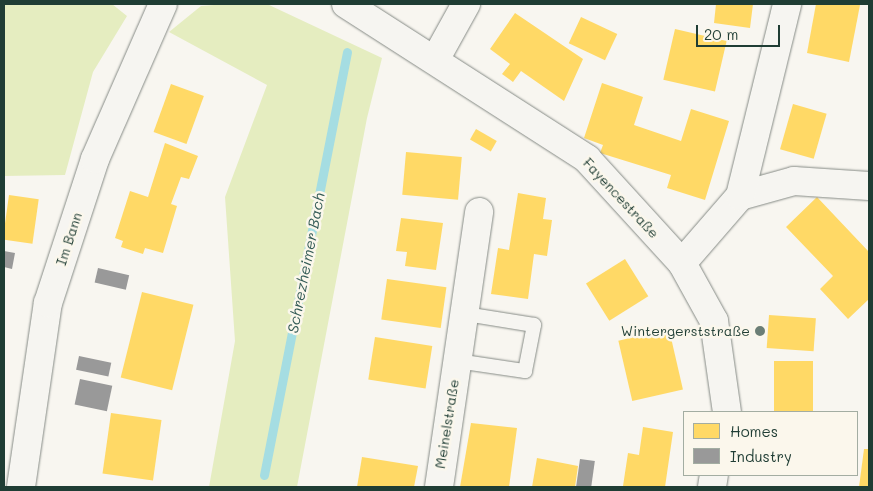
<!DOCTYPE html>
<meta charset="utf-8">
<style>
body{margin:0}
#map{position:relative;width:873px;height:491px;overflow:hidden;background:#f8f6f0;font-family:Mali,sans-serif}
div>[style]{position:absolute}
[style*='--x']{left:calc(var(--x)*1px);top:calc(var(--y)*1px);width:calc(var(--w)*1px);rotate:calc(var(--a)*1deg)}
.green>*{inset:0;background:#e5edc0}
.homes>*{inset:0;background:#ffd966;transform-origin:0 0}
.industry>*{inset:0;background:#999;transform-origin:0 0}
.stream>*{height:9px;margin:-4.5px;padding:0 4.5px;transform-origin:4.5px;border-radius:4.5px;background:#a5dde2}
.roads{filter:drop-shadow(0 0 1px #868b86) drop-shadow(0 0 1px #868b86)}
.service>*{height:14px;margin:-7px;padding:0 7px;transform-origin:7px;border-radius:7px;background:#f6f5f1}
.minor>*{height:28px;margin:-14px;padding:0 14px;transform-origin:14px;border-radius:14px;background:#f6f5f1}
.tertiary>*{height:28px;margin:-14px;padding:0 14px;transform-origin:14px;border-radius:14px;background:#f6f5f1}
.dots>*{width:14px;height:14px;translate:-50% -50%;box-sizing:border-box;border:2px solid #fbf7ec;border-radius:50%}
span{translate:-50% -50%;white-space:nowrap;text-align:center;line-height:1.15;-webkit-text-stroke:5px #fbf7ec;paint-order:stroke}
.street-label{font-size:14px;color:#1f3d34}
.poi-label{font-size:14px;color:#1f3d34}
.right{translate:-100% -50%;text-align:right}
.water-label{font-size:15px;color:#335b56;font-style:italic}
.frame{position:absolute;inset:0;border:5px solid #1f3d34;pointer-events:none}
.legend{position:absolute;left:683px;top:411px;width:175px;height:65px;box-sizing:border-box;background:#fbf7ec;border:1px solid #a3ada2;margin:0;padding:6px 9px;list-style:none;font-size:15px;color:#1f3d34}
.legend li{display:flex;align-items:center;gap:10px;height:25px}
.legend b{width:25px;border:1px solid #a3ada2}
.scale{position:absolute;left:696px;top:25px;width:84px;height:22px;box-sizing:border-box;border:2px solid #1f3d34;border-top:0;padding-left:6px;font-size:15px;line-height:18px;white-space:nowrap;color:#1f3d34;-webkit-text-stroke:4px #fbf7ec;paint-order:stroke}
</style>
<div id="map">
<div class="green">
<div style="clip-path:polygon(4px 4px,112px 4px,127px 16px,93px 72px,65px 175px,4px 176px)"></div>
<div style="clip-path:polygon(227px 4px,267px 4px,382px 58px,367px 118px,297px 487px,209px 487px,235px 341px,225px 197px,267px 85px,169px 32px,201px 6px)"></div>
</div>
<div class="homes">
<div style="clip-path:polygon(716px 4px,753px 4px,750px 28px,714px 23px)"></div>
<div style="clip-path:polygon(816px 4px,860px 5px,849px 62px,807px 53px)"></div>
<div style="clip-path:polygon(515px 13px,583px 59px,564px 101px,521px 71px,513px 82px,502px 74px,510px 64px,490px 49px)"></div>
<div style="left:581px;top:17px;width:40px;height:29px;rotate:25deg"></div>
<div style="left:675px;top:29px;width:53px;height:52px;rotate:13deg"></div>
<div style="clip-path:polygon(602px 83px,643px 97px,634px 125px,681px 141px,691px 109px,729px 121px,705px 200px,667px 188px,671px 175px,600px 153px,603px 145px,584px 138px)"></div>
<div style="left:171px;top:84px;width:35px;height:51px;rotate:20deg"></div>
<div style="left:793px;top:104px;width:35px;height:47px;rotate:16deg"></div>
<div style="left:476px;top:129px;width:24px;height:12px;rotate:30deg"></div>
<div style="clip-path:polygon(165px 143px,198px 156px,189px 179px,181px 177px,171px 204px,177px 206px,163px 253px,145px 248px,143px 254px,121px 247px,123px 241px,115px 238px,130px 191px,148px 197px)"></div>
<div style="left:406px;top:152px;width:56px;height:43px;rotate:5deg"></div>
<div style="clip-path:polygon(518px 193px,546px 198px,543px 219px,552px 220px,547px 256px,534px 254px,528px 299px,491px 294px,498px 248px,509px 250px)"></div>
<div style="left:9px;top:195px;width:30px;height:45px;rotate:8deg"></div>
<div style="clip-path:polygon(817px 197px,869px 252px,869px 299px,848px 319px,820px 289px,833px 276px,786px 227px)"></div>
<div style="clip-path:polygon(401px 218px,443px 223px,436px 270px,405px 266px,407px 252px,396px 251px)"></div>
<div style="left:625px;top:259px;width:44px;height:46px;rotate:58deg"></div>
<div style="left:387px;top:279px;width:60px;height:41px;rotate:8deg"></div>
<div style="left:142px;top:292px;width:53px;height:88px;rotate:14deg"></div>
<div style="left:769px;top:315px;width:47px;height:33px;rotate:4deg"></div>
<div style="left:669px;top:329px;width:62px;height:52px;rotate:77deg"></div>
<div style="left:375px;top:337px;width:58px;height:43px;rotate:9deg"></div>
<div style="left:774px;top:361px;width:39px;height:51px"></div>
<div style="left:111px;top:413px;width:51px;height:61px;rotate:8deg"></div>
<div style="clip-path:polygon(471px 423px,517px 428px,509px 487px,460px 487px)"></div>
<div style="clip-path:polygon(643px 427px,673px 432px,665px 487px,623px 486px,628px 453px,639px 455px)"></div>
<div style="clip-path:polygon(864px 449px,869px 449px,869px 487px,859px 487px)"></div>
<div style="clip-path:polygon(362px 457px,418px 466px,414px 487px,357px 487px)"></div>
<div style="clip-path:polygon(537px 458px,578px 466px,575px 487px,532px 487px)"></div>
</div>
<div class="industry">
<div style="clip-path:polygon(4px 251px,15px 253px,12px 269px,4px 267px)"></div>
<div style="left:98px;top:268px;width:32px;height:15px;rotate:13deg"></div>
<div style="left:79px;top:356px;width:33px;height:14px;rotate:12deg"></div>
<div style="left:80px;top:379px;width:33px;height:26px;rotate:12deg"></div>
<div style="left:580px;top:459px;width:15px;height:28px;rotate:8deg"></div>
</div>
<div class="stream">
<div style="--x:264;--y:475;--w:431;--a:-78.9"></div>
</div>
<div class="roads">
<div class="service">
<div style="--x:457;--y:361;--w:69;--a:8.4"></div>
<div style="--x:525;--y:371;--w:47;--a:-78.9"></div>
<div style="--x:534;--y:325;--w:70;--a:-170.9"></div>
</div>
<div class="minor">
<div style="--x:435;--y:60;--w:64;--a:-61"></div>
<div style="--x:740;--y:196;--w:56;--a:-15.5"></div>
<div style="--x:794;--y:181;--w:75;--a:3.8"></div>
<div style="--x:682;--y:263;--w:89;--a:-49.1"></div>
<div style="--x:740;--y:196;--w:198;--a:-76.2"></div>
<div style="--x:21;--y:487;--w:186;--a:-81.7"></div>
<div style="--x:48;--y:303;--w:151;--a:-71.9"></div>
<div style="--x:95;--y:159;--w:169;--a:-66.3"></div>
<div style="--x:439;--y:487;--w:278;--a:-81.7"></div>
</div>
<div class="tertiary">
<div style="--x:346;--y:4;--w:287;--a:32.7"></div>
<div style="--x:587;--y:159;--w:141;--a:47.6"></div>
<div style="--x:682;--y:263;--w:66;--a:61.1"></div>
<div style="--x:714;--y:321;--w:92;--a:81.9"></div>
<div style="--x:712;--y:487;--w:12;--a:-81"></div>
</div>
</div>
<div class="dots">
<div style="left:760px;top:331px;background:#6b7e76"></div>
</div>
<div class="street-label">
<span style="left:621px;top:198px;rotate:47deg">Fayencestraße</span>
<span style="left:69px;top:239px;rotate:-72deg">Im Bann</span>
<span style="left:447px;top:424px;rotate:-81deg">Meinelstraße</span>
</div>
<div class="poi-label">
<span class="right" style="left:750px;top:331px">Wintergerststraße</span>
</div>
<div class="water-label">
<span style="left:306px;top:263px;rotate:-79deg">Schrezheimer Bach</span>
</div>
<div class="frame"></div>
<ul class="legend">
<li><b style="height:14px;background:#ffd966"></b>Homes</li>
<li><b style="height:14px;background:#999"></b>Industry</li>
</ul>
<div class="scale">20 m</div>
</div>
